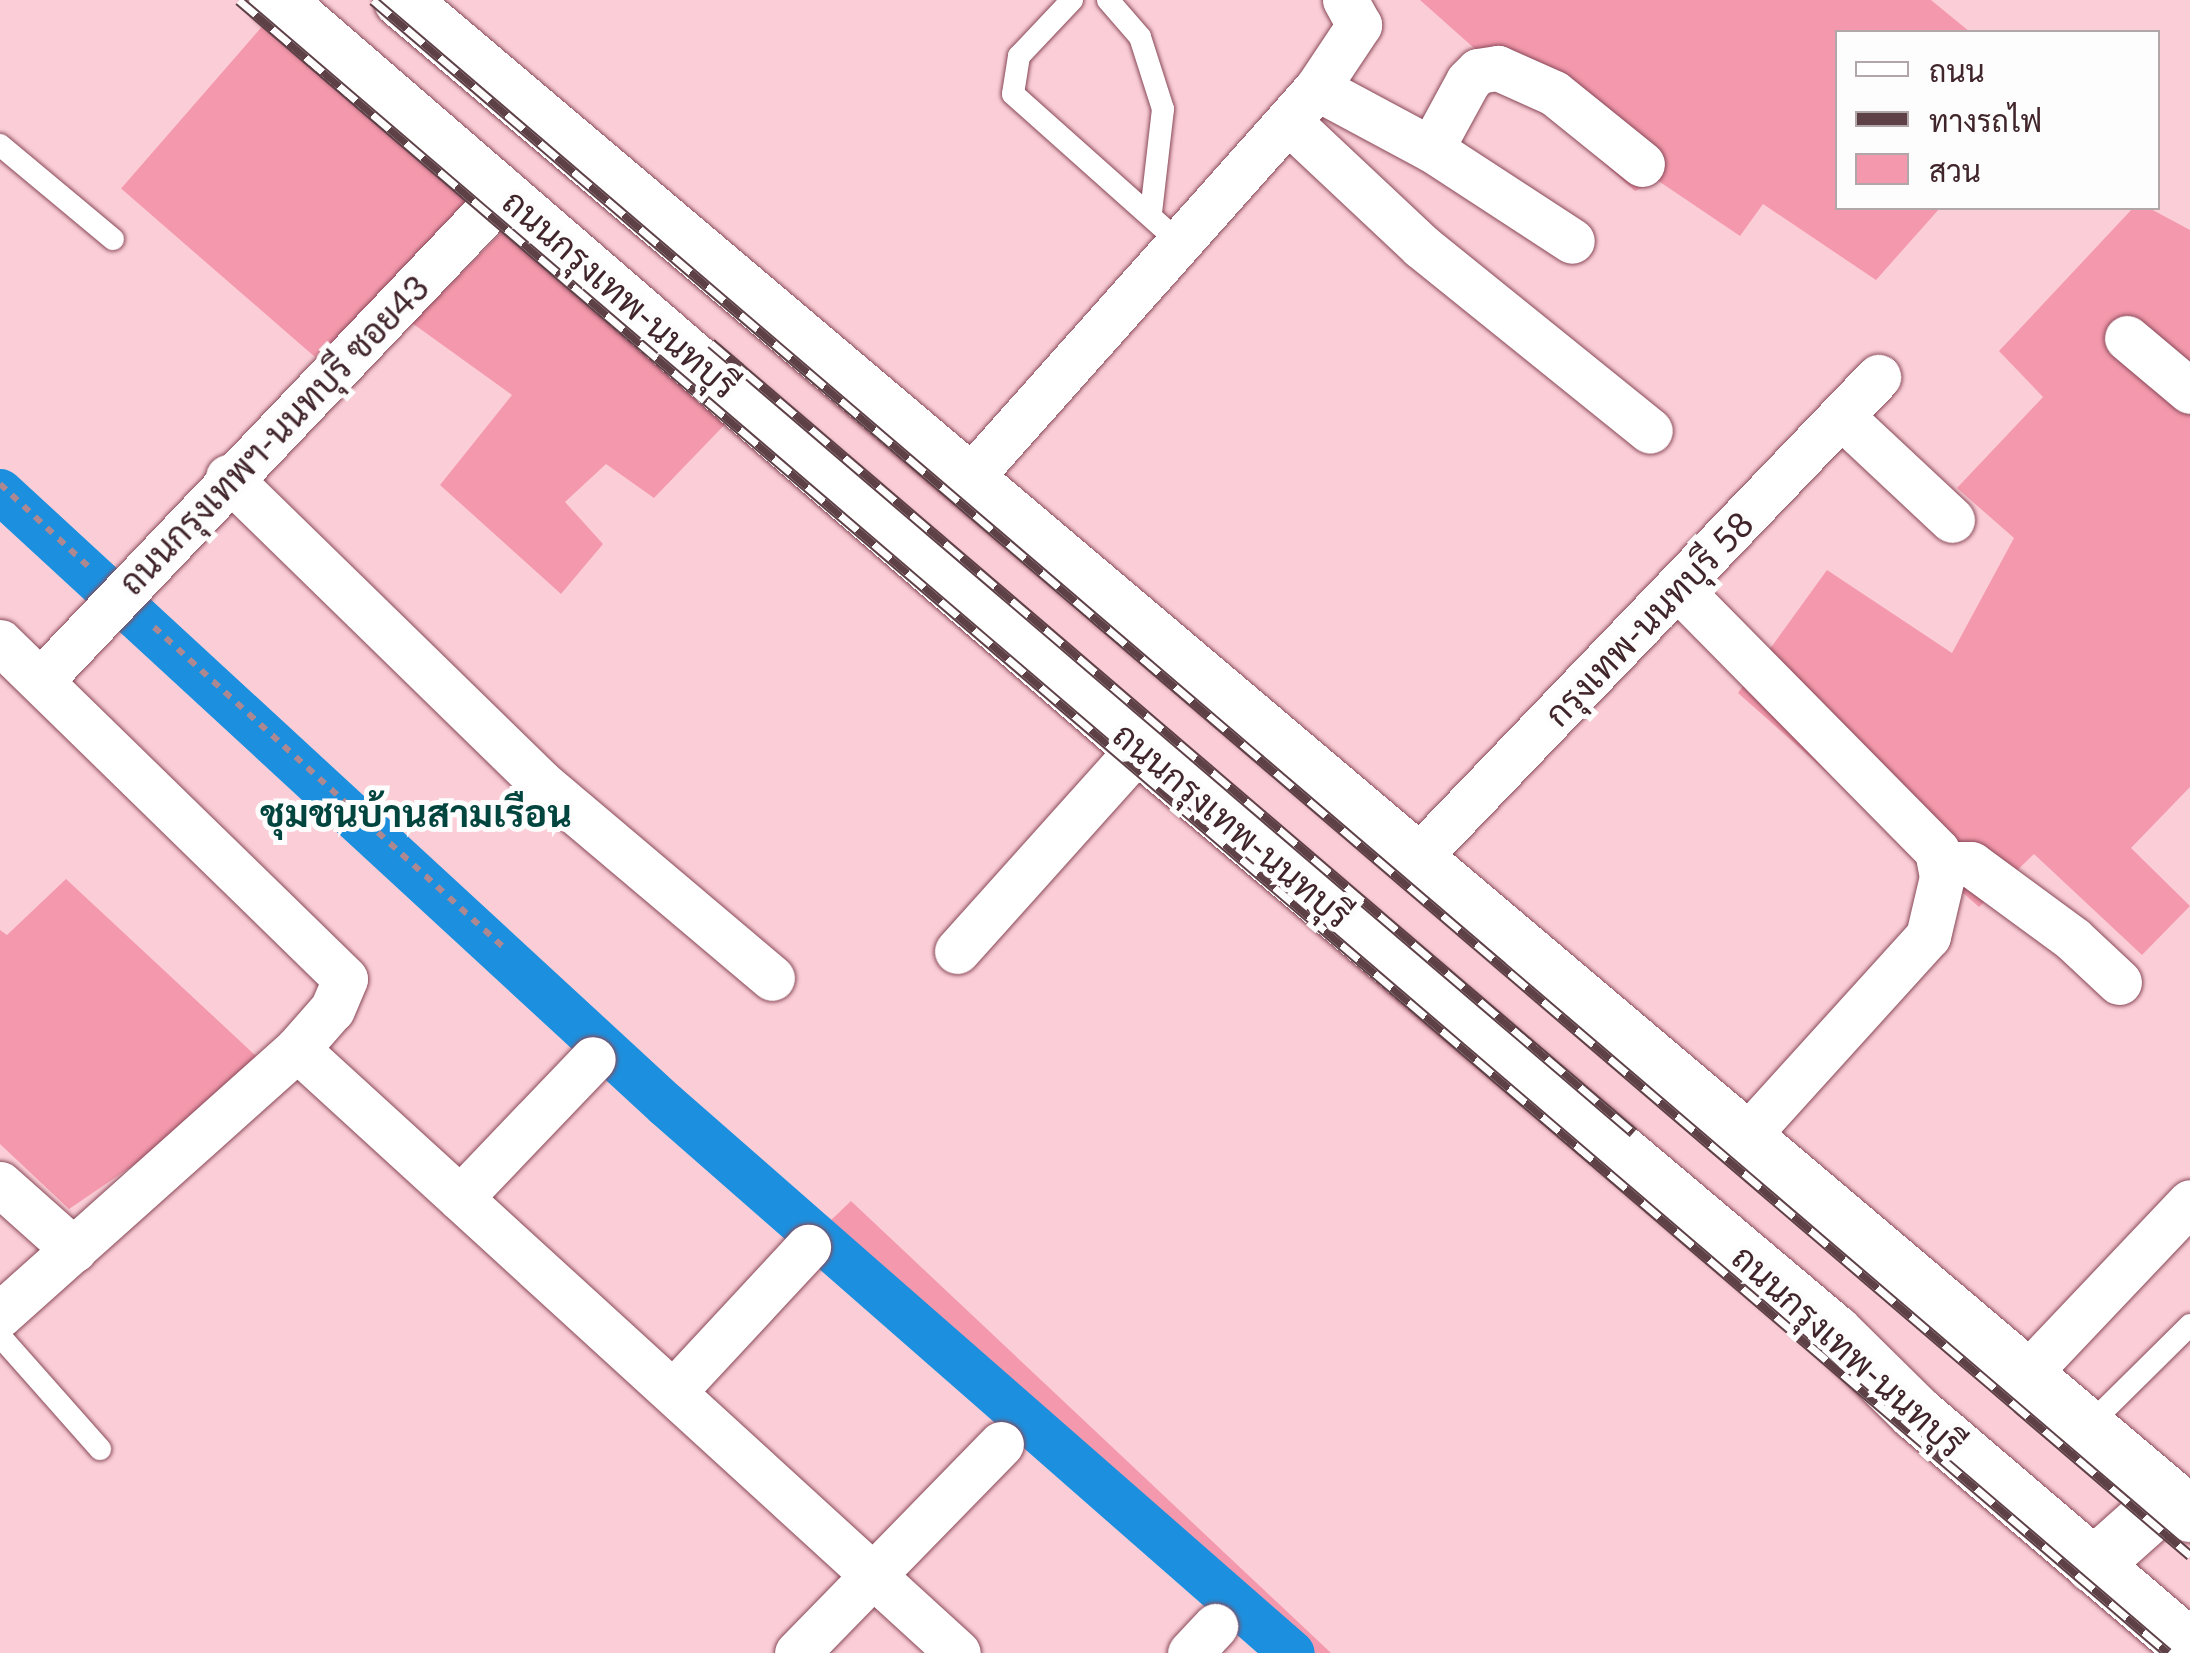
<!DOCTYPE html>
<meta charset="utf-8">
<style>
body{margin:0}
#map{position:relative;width:2190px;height:1653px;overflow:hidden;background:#fbced7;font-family:Lato,Sarabun,sans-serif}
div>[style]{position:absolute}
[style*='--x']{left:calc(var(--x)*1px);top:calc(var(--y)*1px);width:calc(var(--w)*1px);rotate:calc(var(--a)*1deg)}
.green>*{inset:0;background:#f499ad;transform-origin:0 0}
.canal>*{height:45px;margin:-22.5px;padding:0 22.5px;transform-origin:22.5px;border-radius:22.5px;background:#1c90df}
.path>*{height:6px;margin-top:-3px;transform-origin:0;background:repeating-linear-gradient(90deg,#ad8890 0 8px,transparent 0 16px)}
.roads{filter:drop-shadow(0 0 2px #874857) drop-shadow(0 0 2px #874857)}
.service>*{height:22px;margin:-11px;padding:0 11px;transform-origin:11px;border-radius:11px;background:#fff}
.minor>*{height:45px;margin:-22.5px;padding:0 22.5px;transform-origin:22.5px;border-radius:22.5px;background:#fff}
.primary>*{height:55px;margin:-27.5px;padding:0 27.5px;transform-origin:27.5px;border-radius:27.5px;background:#fff}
.rail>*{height:11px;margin-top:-5.5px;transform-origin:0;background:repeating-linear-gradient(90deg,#fdfdfd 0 22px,#5e4047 0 44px);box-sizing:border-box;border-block:2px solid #5e4047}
span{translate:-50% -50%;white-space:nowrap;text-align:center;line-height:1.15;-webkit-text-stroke:10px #fdfdfd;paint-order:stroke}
.street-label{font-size:35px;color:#40252b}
.neighbourhood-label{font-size:38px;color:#02443e;font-weight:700}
.legend{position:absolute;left:1835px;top:30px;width:325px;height:180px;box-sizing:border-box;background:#fdfdfd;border:2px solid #b1a7a9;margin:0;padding:12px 18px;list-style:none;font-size:30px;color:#40252b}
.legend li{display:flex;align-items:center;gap:20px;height:50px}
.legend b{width:50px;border:2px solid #b1a7a9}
</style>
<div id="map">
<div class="green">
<div style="clip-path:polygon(1420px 0,1931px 0,1970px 32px,1838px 32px,1838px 208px,1940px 208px,1876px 280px,1763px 204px,1740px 236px,1657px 180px,1635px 191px)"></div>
<div style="left:272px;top:15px;width:279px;height:230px;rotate:41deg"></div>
<div style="clip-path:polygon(2133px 208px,2149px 208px,2190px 230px,2190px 787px,2131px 848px,2190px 906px,2142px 955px,2034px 854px,1979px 907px,1738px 693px,1827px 570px,1952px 653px,2014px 538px,1957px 488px,2043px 397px,1999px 351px)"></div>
<div style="clip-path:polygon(516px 218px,733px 416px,654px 498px,606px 464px,565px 502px,603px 544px,561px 594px,440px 485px,512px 395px,412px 323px)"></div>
<div style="clip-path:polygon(66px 879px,256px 1056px,172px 1139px,69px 1209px,0 1144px,0 930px,7px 935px)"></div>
<div style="clip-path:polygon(851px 1201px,1331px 1653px,1259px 1653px,826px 1271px,829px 1222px)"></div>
</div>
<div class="canal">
<div style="--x:0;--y:491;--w:904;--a:42.67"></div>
<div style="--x:665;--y:1104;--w:833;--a:41.21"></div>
</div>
<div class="path">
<div style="--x:0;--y:484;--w:122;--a:43"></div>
<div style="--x:154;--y:627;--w:478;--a:42.5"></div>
</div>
<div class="roads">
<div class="service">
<div style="--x:1072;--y:0;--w:77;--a:133.4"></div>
<div style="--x:1019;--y:56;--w:38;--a:99"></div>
<div style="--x:1013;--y:94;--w:222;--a:41.7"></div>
<div style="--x:1108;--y:0;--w:49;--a:49.1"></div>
<div style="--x:1140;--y:37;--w:76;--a:72.3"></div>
<div style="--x:1163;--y:109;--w:105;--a:96.6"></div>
<div style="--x:0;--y:145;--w:147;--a:39.8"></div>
<div style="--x:0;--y:1336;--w:151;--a:48.5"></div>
<div style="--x:2087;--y:1427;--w:145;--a:-44.7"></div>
</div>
<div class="minor">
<div style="--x:1317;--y:88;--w:129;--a:28.2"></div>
<div style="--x:1431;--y:149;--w:168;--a:33.1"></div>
<div style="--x:1288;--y:121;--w:183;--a:43.2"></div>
<div style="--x:1421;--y:246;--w:294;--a:38.9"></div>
<div style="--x:1431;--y:149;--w:77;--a:-61.4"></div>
<div style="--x:1468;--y:81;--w:14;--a:-45"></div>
<div style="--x:1478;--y:71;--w:20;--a:-9"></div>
<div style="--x:1498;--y:68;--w:61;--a:24.1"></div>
<div style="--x:1554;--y:93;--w:113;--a:38.9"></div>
<div style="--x:2127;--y:338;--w:82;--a:40.1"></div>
<div style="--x:1841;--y:416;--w:152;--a:43.1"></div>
<div style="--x:228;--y:477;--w:435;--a:44.3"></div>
<div style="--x:539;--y:781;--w:305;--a:40.2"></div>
<div style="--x:967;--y:481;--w:526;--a:-48.31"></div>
<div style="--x:1317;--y:88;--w:76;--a:-56.3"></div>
<div style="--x:1359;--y:25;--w:29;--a:-119"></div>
<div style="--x:1677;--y:587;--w:371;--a:45.4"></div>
<div style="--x:1937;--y:851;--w:26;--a:79"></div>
<div style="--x:1942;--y:877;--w:61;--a:103.3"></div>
<div style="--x:1928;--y:936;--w:273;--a:132.2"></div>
<div style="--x:0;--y:642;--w:482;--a:44.3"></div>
<div style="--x:345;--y:979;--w:33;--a:113"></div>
<div style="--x:332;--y:1009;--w:53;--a:131.2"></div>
<div style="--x:297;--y:1049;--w:399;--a:138.2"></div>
<div style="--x:43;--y:678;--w:671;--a:-46.45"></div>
<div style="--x:1416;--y:859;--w:668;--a:-46.21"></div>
<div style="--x:1940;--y:864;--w:31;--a:0"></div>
<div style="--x:1971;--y:864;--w:127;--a:36.3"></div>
<div style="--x:2073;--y:939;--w:63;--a:43.1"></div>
<div style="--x:957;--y:951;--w:274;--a:-48.1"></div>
<div style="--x:297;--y:1049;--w:895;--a:42.42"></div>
<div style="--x:0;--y:1184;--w:99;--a:41.7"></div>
<div style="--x:460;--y:1198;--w:192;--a:-46.3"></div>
<div style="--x:2026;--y:1375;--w:238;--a:-46.5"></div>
<div style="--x:674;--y:1391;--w:197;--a:-47.1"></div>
<div style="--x:797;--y:1653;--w:292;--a:-45.7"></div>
<div style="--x:1190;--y:1653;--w:37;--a:-47"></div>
</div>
<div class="primary">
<div style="--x:276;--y:0;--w:1142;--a:40.85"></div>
<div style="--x:1140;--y:747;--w:908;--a:40.13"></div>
<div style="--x:1834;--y:1332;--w:114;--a:44.6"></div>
<div style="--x:1915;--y:1412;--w:362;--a:40.5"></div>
<div style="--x:401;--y:0;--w:2344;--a:40.24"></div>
<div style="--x:2093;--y:1565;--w:102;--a:-41.8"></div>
</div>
</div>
<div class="rail">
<div style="--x:239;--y:0;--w:2540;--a:40.59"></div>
<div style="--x:373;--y:0;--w:2392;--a:40.56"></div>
<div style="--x:711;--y:343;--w:1214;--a:40.56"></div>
</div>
<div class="street-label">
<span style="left:621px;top:293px;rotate:41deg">ถนนกรุงเทพ-นนทบุรี</span>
<span style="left:273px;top:434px;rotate:-46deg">ถนนกรุงเทพฯ-นนทบุรี ซอย43</span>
<span style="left:1648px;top:618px;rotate:-46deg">กรุงเทพ-นนทบุรี 58</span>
<span style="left:1233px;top:824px;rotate:40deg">ถนนกรุงเทพ-นนทบุรี</span>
<span style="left:1849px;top:1350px;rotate:42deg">ถนนกรุงเทพ-นนทบุรี</span>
</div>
<div class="neighbourhood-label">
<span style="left:416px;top:813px">ชุมชนบ้านสามเรือน</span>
</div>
<ul class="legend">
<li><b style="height:12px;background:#fff"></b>ถนน</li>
<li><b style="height:12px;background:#5e4047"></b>ทางรถไฟ</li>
<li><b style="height:28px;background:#f499ad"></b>สวน</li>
</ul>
</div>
